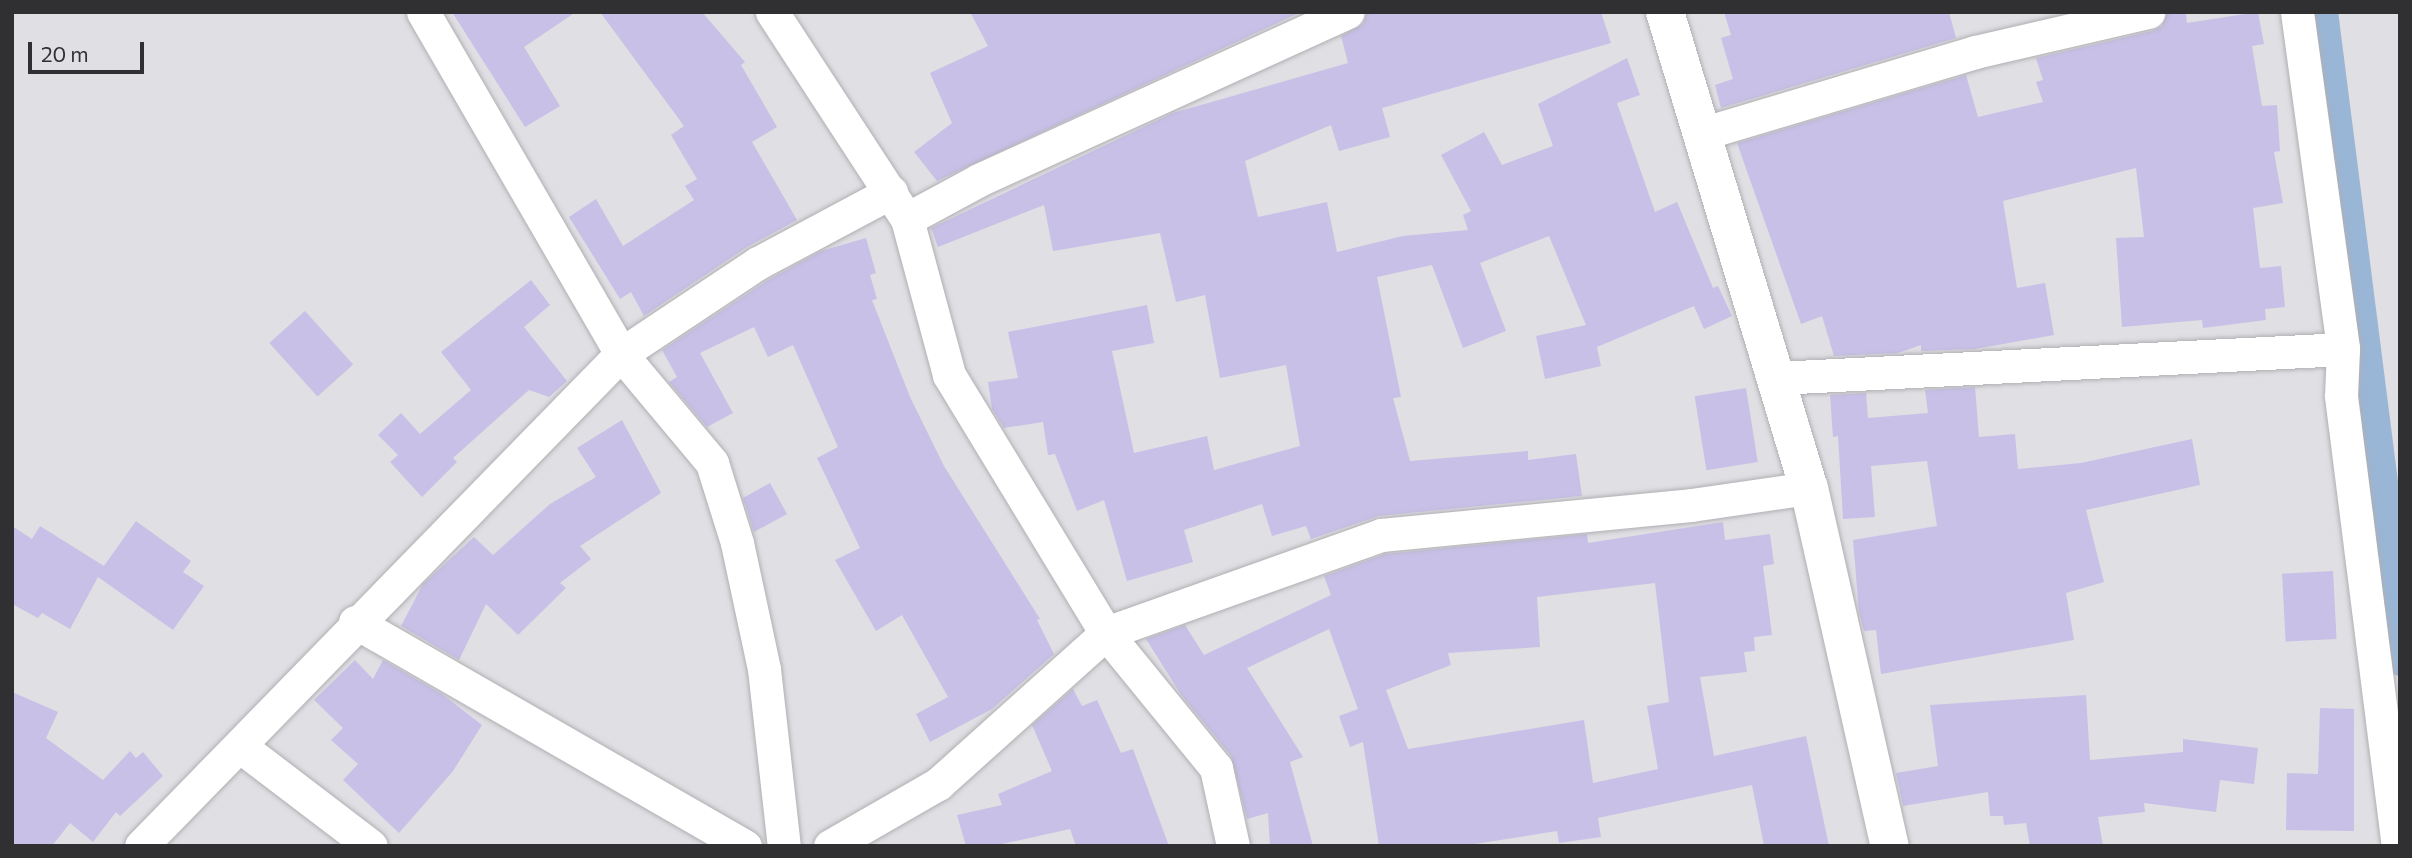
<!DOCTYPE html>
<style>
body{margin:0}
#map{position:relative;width:2412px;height:858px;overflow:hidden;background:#e0dfe3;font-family:Commissioner,sans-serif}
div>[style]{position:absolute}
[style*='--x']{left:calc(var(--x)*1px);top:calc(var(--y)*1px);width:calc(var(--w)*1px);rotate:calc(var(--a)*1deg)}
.canal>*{height:40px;margin:-20px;padding:0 20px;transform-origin:20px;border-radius:20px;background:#9ab6d6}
.building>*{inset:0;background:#c8c0e7;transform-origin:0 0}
.roads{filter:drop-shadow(0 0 2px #b0afb3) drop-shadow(0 0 2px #b0afb3)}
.street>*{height:33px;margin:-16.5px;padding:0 16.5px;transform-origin:16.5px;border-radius:16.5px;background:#fff}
.secondary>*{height:38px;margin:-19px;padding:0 19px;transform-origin:19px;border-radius:19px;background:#fff}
span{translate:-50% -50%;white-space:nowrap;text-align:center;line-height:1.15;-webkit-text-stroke:6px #e0dfe3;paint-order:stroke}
.frame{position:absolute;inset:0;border:14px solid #302f31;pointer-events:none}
.scale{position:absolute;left:28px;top:42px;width:116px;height:32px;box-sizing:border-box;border:4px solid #302f31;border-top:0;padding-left:9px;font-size:21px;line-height:24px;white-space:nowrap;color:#302f31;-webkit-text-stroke:5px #e0dfe3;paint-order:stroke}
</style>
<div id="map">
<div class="canal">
<div style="--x:2318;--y:12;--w:649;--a:82.74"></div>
</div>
<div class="building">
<div style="clip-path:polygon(452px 12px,576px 12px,524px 47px,560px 106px,525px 127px)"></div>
<div style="clip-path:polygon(600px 12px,702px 12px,745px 62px,741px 65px,777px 127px,752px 142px,797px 220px,747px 247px,644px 316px,631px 292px,620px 299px,569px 217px,596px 199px,623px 246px,694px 200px,685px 186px,697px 179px,671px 135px,684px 126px)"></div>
<div style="clip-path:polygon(970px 12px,1301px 12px,937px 181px,914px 152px,952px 123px,930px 73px,988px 46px)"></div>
<div style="clip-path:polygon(1367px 12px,1601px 12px,1611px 43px,1382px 108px,1390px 137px,1339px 151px,1331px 125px,1245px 161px,1258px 217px,1327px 202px,1337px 252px,1403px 236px,1468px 230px,1463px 215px,1471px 211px,1441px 155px,1484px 132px,1502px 165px,1553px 146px,1538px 104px,1627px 58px,1640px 95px,1617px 103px,1655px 212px,1677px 202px,1713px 288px,1718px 286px,1732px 316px,1704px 329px,1694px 306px,1597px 347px,1601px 366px,1545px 379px,1536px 336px,1586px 325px,1549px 236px,1480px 263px,1506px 331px,1463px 348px,1432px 265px,1377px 277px,1401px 397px,1393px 398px,1410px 461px,1528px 451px,1528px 460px,1576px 454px,1582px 496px,1379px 516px,1311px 539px,1306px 526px,1272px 536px,1262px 504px,1184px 530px,1193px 562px,1127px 581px,1104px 500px,1077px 511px,1055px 454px,1048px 455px,1043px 422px,1004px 428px,992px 409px,988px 382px,1018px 378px,1008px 332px,1147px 305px,1154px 343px,1112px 351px,1134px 453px,1207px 436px,1214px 470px,1300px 446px,1286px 365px,1220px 378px,1205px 295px,1176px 302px,1160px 233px,1053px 251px,1044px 205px,938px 247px,931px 228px,1173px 113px,1348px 63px,1341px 36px,1363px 24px)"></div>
<div style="clip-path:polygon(1724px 12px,1949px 12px,1956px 38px,1721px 108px,1715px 85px,1733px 79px,1721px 38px,1731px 35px)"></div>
<div style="clip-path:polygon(2167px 12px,2186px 12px,2187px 23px,2258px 12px,2264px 44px,2252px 46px,2262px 106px,2277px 105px,2280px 151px,2274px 152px,2283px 203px,2253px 208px,2260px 268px,2281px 266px,2285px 307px,2265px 309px,2266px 320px,2203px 328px,2202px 320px,2122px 327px,2116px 238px,2144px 237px,2136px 168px,2003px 201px,2017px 288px,2045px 283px,2054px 335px,1975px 349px,1921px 351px,1921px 345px,1898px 353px,1834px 356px,1822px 316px,1801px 324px,1737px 143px,1966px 75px,1978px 117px,2043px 102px,2036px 82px,2043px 80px,2036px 58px,2152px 31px,2162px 26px)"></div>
<div style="clip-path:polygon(866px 238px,876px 273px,870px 275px,877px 299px,872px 300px,910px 397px,944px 466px,1040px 619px,1037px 620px,1054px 654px,992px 709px,930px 742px,916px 714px,948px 697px,902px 615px,876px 631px,835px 560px,860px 548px,817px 458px,838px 447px,793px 345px,768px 357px,754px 327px,700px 353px,733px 413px,707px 427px,669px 382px,677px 377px,662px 350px,768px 280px,821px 251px)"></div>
<div style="clip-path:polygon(531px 280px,550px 305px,524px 327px,567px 381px,549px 397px,529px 390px,453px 458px,457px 462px,422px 497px,390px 462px,398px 455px,378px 435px,401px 413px,420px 434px,471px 390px,441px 352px)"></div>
<div style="left:305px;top:311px;width:72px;height:48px;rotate:48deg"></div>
<div style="clip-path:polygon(1975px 387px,1979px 437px,2015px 434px,2018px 469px,2081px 463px,2192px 439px,2200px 485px,2086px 510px,2104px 582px,2066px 593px,2074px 640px,1881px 674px,1876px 630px,1864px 631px,1859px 612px,1853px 540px,1937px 526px,1927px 461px,1871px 466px,1875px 517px,1843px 519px,1838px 436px,1833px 437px,1830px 395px,1866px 393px,1868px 418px,1928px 413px,1925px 390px)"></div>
<div style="left:1746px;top:388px;width:75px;height:52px;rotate:81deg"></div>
<div style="clip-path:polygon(622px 420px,661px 493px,580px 546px,591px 559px,560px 583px,566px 588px,518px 635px,486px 604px,459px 660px,401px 626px,423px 584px,474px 537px,493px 555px,550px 504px,596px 477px,577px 448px)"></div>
<div style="clip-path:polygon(770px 483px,787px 514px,754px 532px,743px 498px)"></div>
<div style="clip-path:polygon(136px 521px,191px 561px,183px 572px,204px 586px,173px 630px,98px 577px,70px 629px,42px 613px,38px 618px,12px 604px,12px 526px,32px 539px,40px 526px,104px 566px,101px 570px)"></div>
<div style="clip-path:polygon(evenodd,1723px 522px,1725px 540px,1770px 534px,1774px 564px,1763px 566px,1772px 635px,1754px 637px,1755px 651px,1744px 652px,1747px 672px,1700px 677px,1714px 756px,1806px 736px,1829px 846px,1764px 846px,1752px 785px,1598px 818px,1601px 837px,1559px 843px,1557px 831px,1462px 846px,1379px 846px,1363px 742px,1350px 747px,1339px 716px,1358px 709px,1329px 629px,1247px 668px,1303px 757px,1290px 762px,1313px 846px,1270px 846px,1268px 813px,1247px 819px,1231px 756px,1182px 696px,1146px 639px,1185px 625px,1204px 655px,1331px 595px,1324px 576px,1385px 554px,1587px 534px,1588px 543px,1723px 522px,1655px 583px,1669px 702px,1647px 706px,1658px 769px,1593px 783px,1584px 720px,1408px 749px,1386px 690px,1451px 665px,1448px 653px,1540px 647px,1537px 597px,1655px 583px)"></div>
<div style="left:2333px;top:571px;width:68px;height:51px;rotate:87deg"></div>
<div style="clip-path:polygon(355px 660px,373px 679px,383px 660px,442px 694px,482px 725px,453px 771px,399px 833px,343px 780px,358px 764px,331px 740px,343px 728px,314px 700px)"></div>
<div style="clip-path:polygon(1073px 689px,1082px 706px,1097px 700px,1121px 753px,1133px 749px,1169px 846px,1076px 846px,1070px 829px,993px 846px,966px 846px,957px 815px,1002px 805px,998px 794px,1052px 771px,1032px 725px)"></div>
<div style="clip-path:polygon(12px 692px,58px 712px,46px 738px,103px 780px,130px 751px,136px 758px,143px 752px,163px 776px,120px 816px,116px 812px,93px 842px,70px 823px,52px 846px,12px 846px)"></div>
<div style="clip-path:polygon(2086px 695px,2090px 760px,2183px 752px,2183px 739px,2258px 748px,2254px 784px,2220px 780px,2216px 812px,2144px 803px,2145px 812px,2098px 817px,2103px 846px,2030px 846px,2026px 823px,2004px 825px,2003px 816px,1990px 816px,1988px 792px,1903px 806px,1896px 773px,1938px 766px,1930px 705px)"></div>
<div style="clip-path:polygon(2320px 708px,2354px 709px,2354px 831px,2286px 830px,2287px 773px,2318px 774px)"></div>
</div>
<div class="roads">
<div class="street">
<div style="--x:423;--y:12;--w:395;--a:59.9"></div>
<div style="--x:621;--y:354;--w:142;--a:50.1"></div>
<div style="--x:712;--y:463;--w:84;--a:72.6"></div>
<div style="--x:737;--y:543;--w:129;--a:77.9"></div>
<div style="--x:764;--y:669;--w:178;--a:83.6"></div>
<div style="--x:772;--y:12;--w:247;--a:56.9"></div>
<div style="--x:907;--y:219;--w:162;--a:74.9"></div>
<div style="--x:949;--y:375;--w:302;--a:58.7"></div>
<div style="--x:1106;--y:633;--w:174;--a:50.8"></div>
<div style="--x:1216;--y:768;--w:80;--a:77.7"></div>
<div style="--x:2297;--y:12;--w:340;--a:82.2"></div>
<div style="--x:2343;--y:349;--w:47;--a:92.4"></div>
<div style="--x:2341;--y:396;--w:454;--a:82.8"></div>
<div style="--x:1704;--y:133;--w:283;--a:-16.6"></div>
<div style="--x:1975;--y:52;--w:178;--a:-13"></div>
<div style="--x:907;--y:219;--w:82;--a:-28.4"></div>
<div style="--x:979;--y:180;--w:405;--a:-24.5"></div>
<div style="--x:1777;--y:378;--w:567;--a:-2.93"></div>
<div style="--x:355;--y:622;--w:450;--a:29.9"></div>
<div style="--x:241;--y:747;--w:163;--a:37.3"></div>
<div style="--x:141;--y:846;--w:687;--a:-45.71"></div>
<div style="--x:621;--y:354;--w:164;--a:-33.6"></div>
<div style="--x:758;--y:263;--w:151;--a:-28.1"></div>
<div style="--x:830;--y:846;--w:125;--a:-29.9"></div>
<div style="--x:938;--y:784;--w:226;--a:-41.9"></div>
<div style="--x:1106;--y:633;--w:292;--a:-19.6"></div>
<div style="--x:1381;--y:535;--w:311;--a:-5.5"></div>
<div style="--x:1691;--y:505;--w:119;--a:-8.2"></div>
</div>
<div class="secondary">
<div style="--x:1665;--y:12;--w:497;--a:73.2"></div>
<div style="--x:1809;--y:488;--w:367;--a:77.3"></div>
</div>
</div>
<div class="frame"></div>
<div class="scale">20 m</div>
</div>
